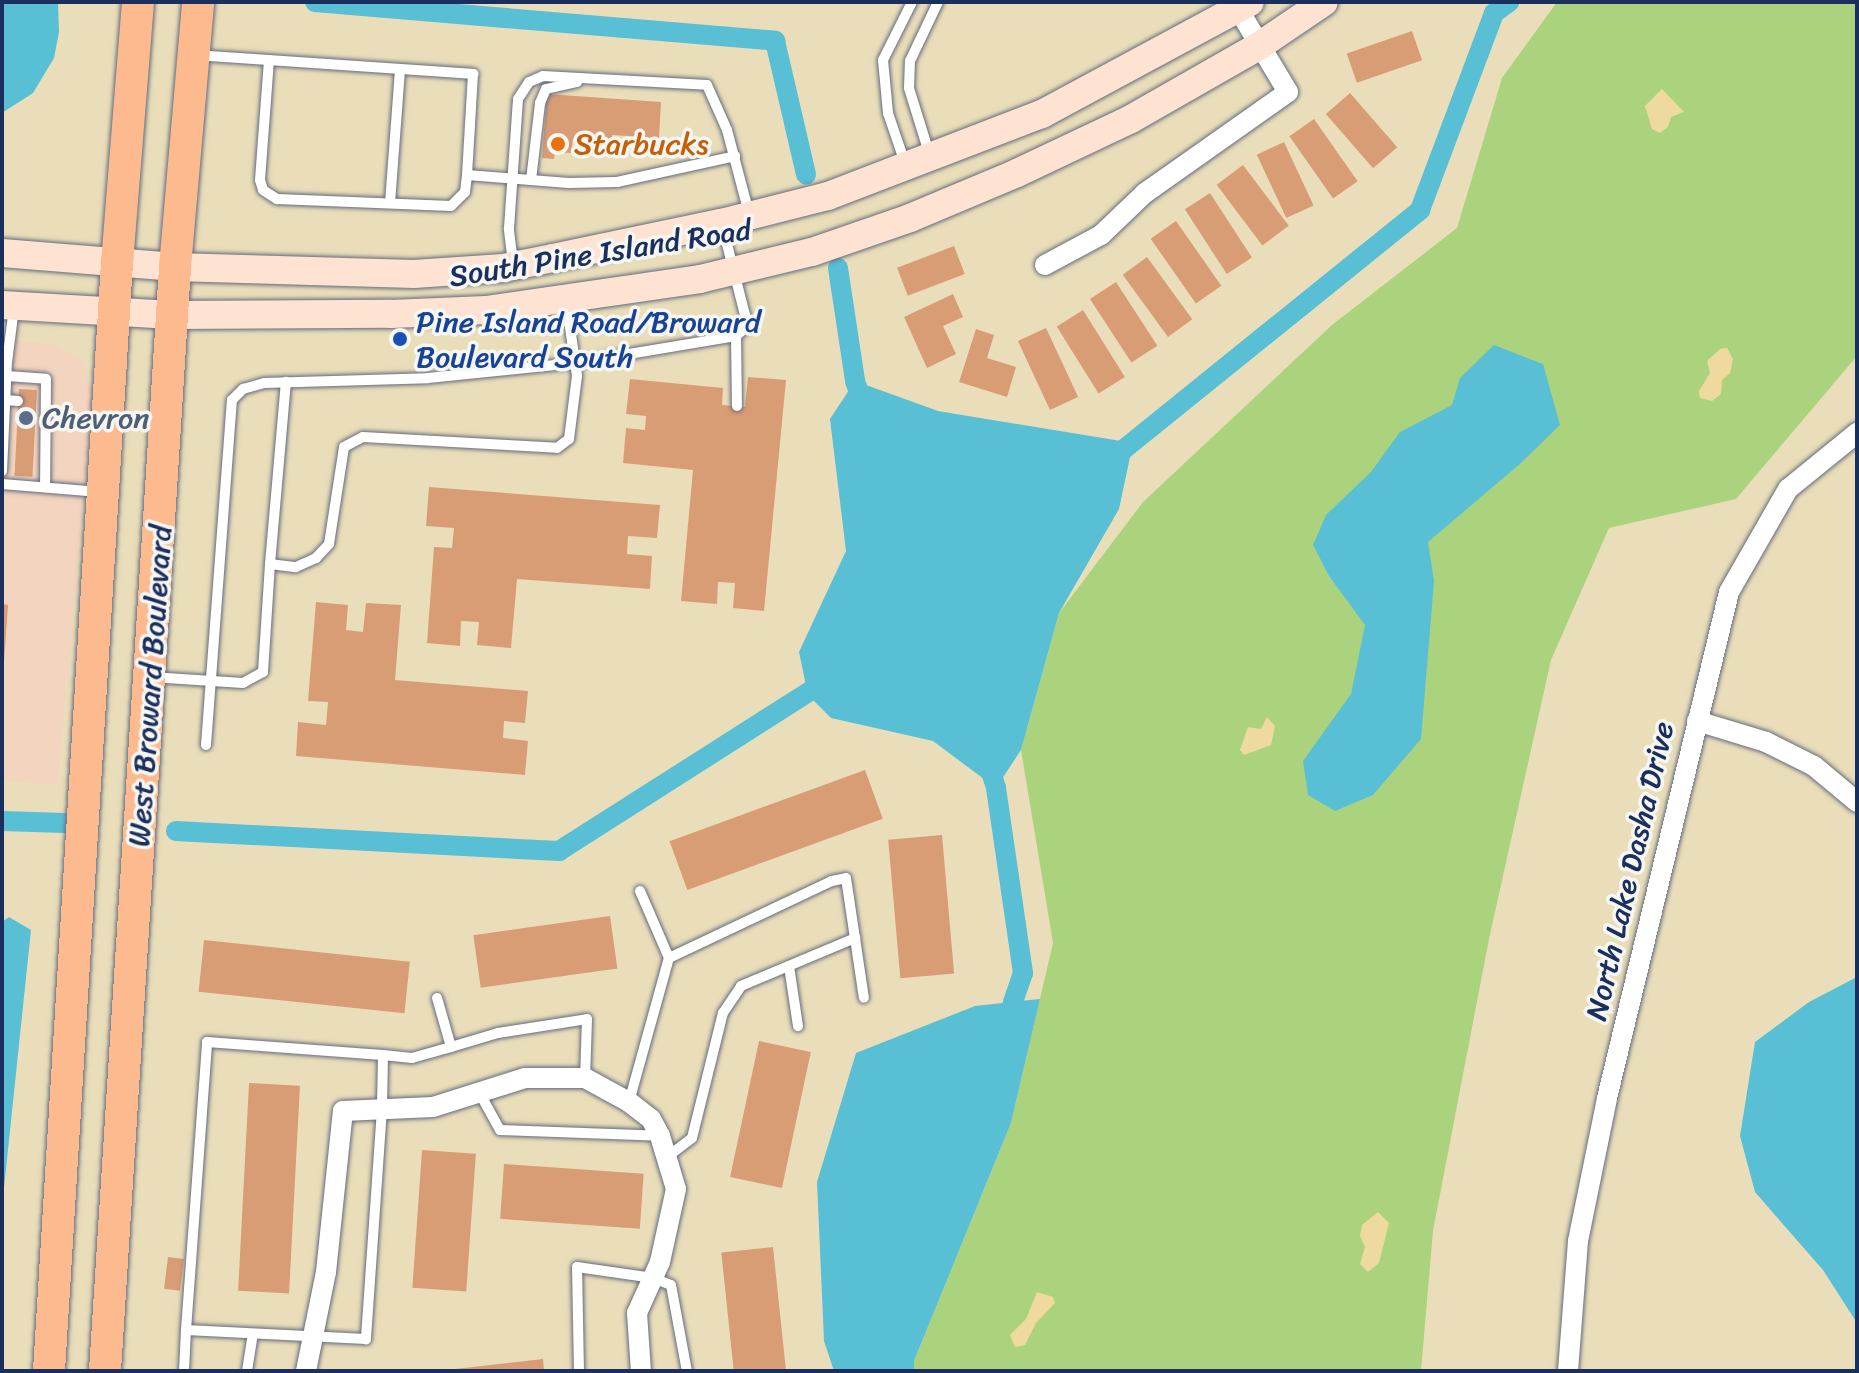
<!DOCTYPE html>
<style>
body{margin:0}
#map{position:relative;width:1859px;height:1373px;overflow:hidden;background:#eadeba;font-family:Sriracha,sans-serif}
div>[style]{position:absolute}
[style*='--x']{left:calc(var(--x)*1px);top:calc(var(--y)*1px);width:calc(var(--w)*1px);rotate:calc(var(--a)*1deg)}
.built>*{inset:0;background:#f3d4be}
.green>*{inset:0;background:#abd37e}
.sand>*{inset:0;background:#eeda9e}
.water>*{inset:0;background:#58bfd5}
.canal>*{height:20px;margin:-10px;padding:0 10px;transform-origin:10px;border-radius:10px;background:#58bfd5}
.building>*{inset:0;background:#d99d75;transform-origin:0 0}
.roads{filter:drop-shadow(0 0 2px #636c7e) drop-shadow(0 0 2px #636c7e)}
.service>*{height:10px;margin:-5px;padding:0 5px;transform-origin:5px;border-radius:5px;background:#fff}
.minor>*{height:20px;margin:-10px;padding:0 10px;transform-origin:10px;border-radius:10px;background:#fff}
.secondary>*{height:28px;margin:-14px;padding:0 14px;transform-origin:14px;border-radius:14px;background:#fee3d2}
.primary>*{height:32px;margin:-16px;padding:0 16px;transform-origin:16px;border-radius:16px;background:#fcba8e}
.dots>*{width:22px;height:22px;translate:-50% -50%;box-sizing:border-box;border:4px solid #f6f6f2;border-radius:50%}
span{translate:-50% -50%;white-space:nowrap;text-align:center;line-height:1.15;-webkit-text-stroke:7px #f6f6f2;paint-order:stroke}
.food-label{font-size:30px;color:#c56008}
.left{translate:0 -50%;text-align:left}
.street-label{font-size:30px;color:#1b2f5e}
.transit-label{font-size:30px;color:#164399}
.service-label{font-size:30px;color:#4e5e75}
.frame{position:absolute;inset:0;border:4px solid #1b2f5e;pointer-events:none}
</style>
<div id="map">
<div class="built">
<div style="clip-path:polygon(2px 339px,57px 345px,83px 359px,92px 396px,58px 785px,2px 781px)"></div>
</div>
<div class="green">
<div style="clip-path:polygon(1557px 2px,1857px 2px,1857px 356px,1736px 499px,1609px 528px,1551px 660px,1489px 939px,1433px 1231px,1421px 1371px,914px 1371px,914px 1361px,1011px 1123px,1053px 943px,1021px 750px,1059px 613px,1143px 502px,1332px 325px,1457px 228px,1502px 78px)"></div>
</div>
<div class="sand">
<div style="clip-path:polygon(1662px 89px,1684px 112px,1671px 117px,1668px 127px,1660px 133px,1652px 129px,1645px 106px)"></div>
<div style="clip-path:polygon(1727px 348px,1733px 359px,1730px 373px,1722px 380px,1721px 394px,1712px 401px,1700px 398px,1699px 391px,1710px 373px,1707px 361px,1720px 349px)"></div>
<div style="clip-path:polygon(1267px 717px,1275px 726px,1271px 745px,1244px 755px,1240px 750px,1248px 727px,1261px 729px)"></div>
<div style="clip-path:polygon(1378px 1212px,1389px 1223px,1379px 1263px,1368px 1272px,1360px 1264px,1365px 1247px,1360px 1236px,1362px 1225px)"></div>
<div style="clip-path:polygon(1037px 1292px,1053px 1297px,1055px 1303px,1036px 1323px,1025px 1345px,1015px 1347px,1010px 1335px,1026px 1319px)"></div>
</div>
<div class="water">
<div style="clip-path:polygon(2px 2px,58px 2px,59px 32px,54px 58px,33px 93px,2px 113px)"></div>
<div style="clip-path:polygon(1494px 345px,1543px 364px,1560px 425px,1521px 463px,1428px 542px,1434px 581px,1421px 739px,1373px 795px,1335px 811px,1308px 795px,1303px 761px,1351px 694px,1365px 625px,1329px 576px,1313px 545px,1326px 515px,1371px 472px,1400px 432px,1452px 405px,1460px 378px)"></div>
<div style="clip-path:polygon(855px 381px,938px 411px,1133px 443px,1119px 509px,1059px 613px,1021px 750px,996px 788px,933px 741px,831px 718px,808px 695px,799px 652px,846px 551px,830px 419px)"></div>
<div style="clip-path:polygon(9px 917px,31px 930px,2px 1207px,2px 922px)"></div>
<div style="clip-path:polygon(1857px 977px,1857px 1323px,1823px 1270px,1755px 1192px,1740px 1136px,1755px 1042px,1809px 1002px)"></div>
<div style="clip-path:polygon(1040px 999px,1011px 1123px,914px 1361px,914px 1371px,834px 1371px,824px 1341px,817px 1182px,856px 1053px,975px 1006px)"></div>
</div>
<div class="canal">
<div style="--x:315;--y:2;--w:462;--a:4.8"></div>
<div style="--x:775;--y:41;--w:137;--a:76.9"></div>
<div style="--x:838;--y:268;--w:114;--a:81.4"></div>
<div style="--x:855;--y:381;--w:24;--a:71"></div>
<div style="--x:1113;--y:458;--w:395;--a:-38.9"></div>
<div style="--x:1420;--y:210;--w:210;--a:-69.4"></div>
<div style="--x:1494;--y:13;--w:19;--a:-36"></div>
<div style="--x:988;--y:763;--w:26;--a:72"></div>
<div style="--x:996;--y:788;--w:187;--a:81.7"></div>
<div style="--x:1023;--y:973;--w:31;--a:109"></div>
<div style="--x:2;--y:821;--w:63;--a:1.8"></div>
<div style="--x:176;--y:831;--w:384;--a:3"></div>
<div style="--x:559;--y:851;--w:320;--a:-32.5"></div>
</div>
<div class="building">
<div style="left:1412px;top:31px;width:31px;height:69px;rotate:71deg"></div>
<div style="left:1350px;top:93px;width:72px;height:32px;rotate:49deg"></div>
<div style="clip-path:polygon(547px 94px,661px 102px,659px 138px,612px 135px,612px 141px,573px 139px,571px 153px,555px 152px,554px 159px,542px 158px)"></div>
<div style="left:1314px;top:119px;width:76px;height:30px;rotate:55deg"></div>
<div style="left:1284px;top:142px;width:70px;height:30px;rotate:65deg"></div>
<div style="left:1243px;top:165px;width:76px;height:33px;rotate:53deg"></div>
<div style="left:1210px;top:193px;width:77px;height:30px;rotate:57deg"></div>
<div style="left:1176px;top:221px;width:79px;height:31px;rotate:55deg"></div>
<div style="left:954px;top:246px;width:30px;height:61px;rotate:69deg"></div>
<div style="left:1147px;top:257px;width:77px;height:30px;rotate:54deg"></div>
<div style="left:1116px;top:282px;width:76px;height:31px;rotate:57deg"></div>
<div style="clip-path:polygon(953px 294px,963px 317px,943px 326px,956px 354px,927px 368px,904px 317px)"></div>
<div style="left:1083px;top:310px;width:79px;height:31px;rotate:58deg"></div>
<div style="left:1046px;top:328px;width:76px;height:31px;rotate:65deg"></div>
<div style="clip-path:polygon(976px 329px,994px 335px,987px 358px,1016px 367px,1007px 397px,959px 382px)"></div>
<div style="clip-path:polygon(748px 377px,786px 380px,764px 611px,733px 608px,735px 583px,718px 582px,717px 604px,681px 601px,693px 470px,623px 463px,626px 428px,645px 430px,646px 416px,626px 414px,630px 379px,723px 388px,722px 405px,745px 407px)"></div>
<div style="left:19px;top:389px;width:18px;height:87px;rotate:3deg"></div>
<div style="clip-path:polygon(429px 487px,660px 505px,657px 538px,628px 536px,627px 554px,652px 556px,650px 589px,517px 579px,511px 648px,477px 645px,479px 622px,461px 621px,460px 646px,427px 643px,434px 547px,452px 548px,454px 528px,426px 526px)"></div>
<div style="clip-path:polygon(316px 602px,348px 605px,346px 630px,363px 632px,366px 603px,401px 605px,395px 680px,528px 691px,525px 723px,504px 721px,503px 738px,528px 741px,525px 775px,296px 756px,298px 722px,326px 725px,328px 702px,308px 701px)"></div>
<div style="clip-path:polygon(2px 604px,8px 605px,4px 662px,2px 662px)"></div>
<div style="left:865px;top:770px;width:52px;height:208px;rotate:70deg"></div>
<div style="left:942px;top:835px;width:139px;height:54px;rotate:85deg"></div>
<div style="left:610px;top:916px;width:53px;height:138px;rotate:82deg"></div>
<div style="left:204px;top:940px;width:207px;height:52px;rotate:6deg"></div>
<div style="left:759px;top:1041px;width:53px;height:139px;rotate:12deg"></div>
<div style="left:249px;top:1083px;width:51px;height:208px;rotate:3deg"></div>
<div style="left:422px;top:1150px;width:54px;height:138px;rotate:4deg"></div>
<div style="left:504px;top:1164px;width:140px;height:55px;rotate:4deg"></div>
<div style="left:773px;top:1247px;width:125px;height:52px;rotate:84deg"></div>
<div style="left:168px;top:1257px;width:16px;height:32px;rotate:7deg"></div>
<div style="clip-path:polygon(543px 1359px,544px 1371px,455px 1371px,455px 1369px)"></div>
</div>
<div class="roads">
<div class="service">
<div style="--x:196;--y:55;--w:278;--a:3.9"></div>
<div style="--x:473;--y:74;--w:101;--a:93.4"></div>
<div style="--x:269;--y:60;--w:120;--a:94.3"></div>
<div style="--x:260;--y:180;--w:10;--a:73"></div>
<div style="--x:263;--y:190;--w:17;--a:33"></div>
<div style="--x:277;--y:199;--w:174;--a:2.3"></div>
<div style="--x:451;--y:206;--w:20;--a:-45"></div>
<div style="--x:465;--y:192;--w:17;--a:-83"></div>
<div style="--x:467;--y:175;--w:102;--a:4.5"></div>
<div style="--x:569;--y:183;--w:48;--a:-1.2"></div>
<div style="--x:617;--y:182;--w:121;--a:-12.4"></div>
<div style="--x:930;--y:156;--w:71;--a:-107.2"></div>
<div style="--x:909;--y:88;--w:27;--a:-88"></div>
<div style="--x:910;--y:61;--w:65;--a:-64.6"></div>
<div style="--x:906;--y:166;--w:56;--a:-108.8"></div>
<div style="--x:888;--y:113;--w:53;--a:-95.4"></div>
<div style="--x:883;--y:60;--w:65;--a:-63.4"></div>
<div style="--x:531;--y:180;--w:78;--a:-83.3"></div>
<div style="--x:540;--y:103;--w:15;--a:-67"></div>
<div style="--x:546;--y:89;--w:32;--a:-13"></div>
<div style="--x:390;--y:203;--w:134;--a:-85.7"></div>
<div style="--x:513;--y:263;--w:35;--a:-97"></div>
<div style="--x:509;--y:228;--w:129;--a:-86"></div>
<div style="--x:518;--y:99;--w:20;--a:-57"></div>
<div style="--x:529;--y:82;--w:15;--a:-23"></div>
<div style="--x:543;--y:76;--w:164;--a:3.1"></div>
<div style="--x:707;--y:85;--w:49;--a:66"></div>
<div style="--x:727;--y:130;--w:86;--a:75.2"></div>
<div style="--x:736;--y:336;--w:70;--a:89.2"></div>
<div style="--x:7;--y:376;--w:39;--a:4"></div>
<div style="--x:46;--y:379;--w:108;--a:90.5"></div>
<div style="--x:5;--y:400;--w:13;--a:4"></div>
<div style="--x:2;--y:471;--w:109;--a:-87.4"></div>
<div style="--x:7;--y:362;--w:54;--a:-82.6"></div>
<div style="--x:2;--y:484;--w:98;--a:4.7"></div>
<div style="--x:270;--y:564;--w:183;--a:-85"></div>
<div style="--x:151;--y:677;--w:92;--a:3.7"></div>
<div style="--x:243;--y:683;--w:23;--a:-29"></div>
<div style="--x:263;--y:672;--w:108;--a:-86.3"></div>
<div style="--x:270;--y:564;--w:26;--a:7"></div>
<div style="--x:296;--y:567;--w:22;--a:-24"></div>
<div style="--x:316;--y:558;--w:19;--a:-47"></div>
<div style="--x:329;--y:544;--w:98;--a:-81.2"></div>
<div style="--x:344;--y:447;--w:21;--a:-28"></div>
<div style="--x:363;--y:437;--w:194;--a:3.2"></div>
<div style="--x:557;--y:448;--w:15;--a:-37"></div>
<div style="--x:569;--y:439;--w:64;--a:-82.8"></div>
<div style="--x:577;--y:376;--w:77;--a:-98.2"></div>
<div style="--x:206;--y:745;--w:346;--a:-85.7"></div>
<div style="--x:232;--y:400;--w:16;--a:-45"></div>
<div style="--x:243;--y:389;--w:22;--a:-16"></div>
<div style="--x:264;--y:383;--w:164;--a:-1.7"></div>
<div style="--x:428;--y:378;--w:148;--a:-5.8"></div>
<div style="--x:575;--y:363;--w:163;--a:-9.5"></div>
<div style="--x:736;--y:336;--w:11;--a:-41"></div>
<div style="--x:744;--y:329;--w:14;--a:-86"></div>
<div style="--x:745;--y:315;--w:93;--a:-104.3"></div>
<div style="--x:669;--y:958;--w:180;--a:-25.3"></div>
<div style="--x:832;--y:881;--w:14;--a:-12"></div>
<div style="--x:846;--y:878;--w:121;--a:81.5"></div>
<div style="--x:789;--y:966;--w:61;--a:81.5"></div>
<div style="--x:451;--y:1047;--w:49;--a:-16.6"></div>
<div style="--x:498;--y:1033;--w:90;--a:-8.9"></div>
<div style="--x:587;--y:1019;--w:59;--a:91.9"></div>
<div style="--x:383;--y:1055;--w:54;--a:91.1"></div>
<div style="--x:382;--y:1109;--w:231;--a:94"></div>
<div style="--x:366;--y:1339;--w:180;--a:-177.1"></div>
<div style="--x:186;--y:1330;--w:289;--a:-85.8"></div>
<div style="--x:207;--y:1042;--w:176;--a:4.2"></div>
<div style="--x:383;--y:1055;--w:29;--a:6"></div>
<div style="--x:412;--y:1058;--w:41;--a:-15.8"></div>
<div style="--x:451;--y:1047;--w:51;--a:-105.9"></div>
<div style="--x:479;--y:1092;--w:43;--a:61.1"></div>
<div style="--x:500;--y:1130;--w:160;--a:2.1"></div>
<div style="--x:629;--y:1102;--w:149;--a:-74.5"></div>
<div style="--x:669;--y:958;--w:73;--a:-113.4"></div>
<div style="--x:667;--y:1157;--w:31;--a:-37"></div>
<div style="--x:692;--y:1138;--w:129;--a:-76.1"></div>
<div style="--x:723;--y:1013;--w:32;--a:-56"></div>
<div style="--x:741;--y:986;--w:124;--a:-22.8"></div>
<div style="--x:184;--y:1371;--w:41;--a:-87.2"></div>
<div style="--x:247;--y:1371;--w:36;--a:-81"></div>
<div style="--x:579;--y:1371;--w:104;--a:-91.1"></div>
<div style="--x:577;--y:1267;--w:77;--a:8.2"></div>
<div style="--x:653;--y:1278;--w:19;--a:21"></div>
<div style="--x:671;--y:1285;--w:87;--a:79.5"></div>
</div>
<div class="minor">
<div style="--x:1045;--y:265;--w:64;--a:-28.2"></div>
<div style="--x:1101;--y:235;--w:61;--a:-43.7"></div>
<div style="--x:1145;--y:193;--w:175;--a:-35.2"></div>
<div style="--x:1288;--y:92;--w:105;--a:-121"></div>
<div style="--x:1697;--y:721;--w:72;--a:16.9"></div>
<div style="--x:1766;--y:742;--w:54;--a:26.6"></div>
<div style="--x:1814;--y:766;--w:56;--a:39.9"></div>
<div style="--x:306;--y:1371;--w:101;--a:-78.6"></div>
<div style="--x:326;--y:1272;--w:162;--a:-84"></div>
<div style="--x:343;--y:1111;--w:90;--a:-2.5"></div>
<div style="--x:433;--y:1107;--w:96;--a:-17.5"></div>
<div style="--x:525;--y:1078;--w:60;--a:0"></div>
<div style="--x:585;--y:1078;--w:50;--a:28.6"></div>
<div style="--x:629;--y:1102;--w:28;--a:38"></div>
<div style="--x:651;--y:1119;--w:19;--a:62"></div>
<div style="--x:660;--y:1136;--w:55;--a:73.2"></div>
<div style="--x:676;--y:1189;--w:75;--a:102.4"></div>
<div style="--x:660;--y:1262;--w:56;--a:114.3"></div>
<div style="--x:637;--y:1313;--w:58;--a:86.1"></div>
<div style="--x:1568;--y:1371;--w:130;--a:-85.6"></div>
<div style="--x:1578;--y:1241;--w:146;--a:-78.5"></div>
<div style="--x:1607;--y:1098;--w:520;--a:-76.44"></div>
<div style="--x:1729;--y:592;--w:119;--a:-60.2"></div>
<div style="--x:1788;--y:489;--w:89;--a:-39.1"></div>
</div>
<div class="secondary">
<div style="--x:2;--y:253;--w:174;--a:4.6"></div>
<div style="--x:175;--y:267;--w:239;--a:1.7"></div>
<div style="--x:414;--y:274;--w:89;--a:-3.9"></div>
<div style="--x:503;--y:268;--w:51;--a:-11.3"></div>
<div style="--x:553;--y:258;--w:172;--a:-11.8"></div>
<div style="--x:721;--y:223;--w:110;--a:-14.2"></div>
<div style="--x:828;--y:196;--w:229;--a:-21"></div>
<div style="--x:1042;--y:114;--w:236;--a:-28.3"></div>
<div style="--x:2;--y:305;--w:170;--a:3.4"></div>
<div style="--x:172;--y:315;--w:219;--a:-0.3"></div>
<div style="--x:391;--y:314;--w:95;--a:-2.4"></div>
<div style="--x:486;--y:310;--w:216;--a:-8.2"></div>
<div style="--x:700;--y:279;--w:115;--a:-13.6"></div>
<div style="--x:812;--y:252;--w:104;--a:-19.1"></div>
<div style="--x:910;--y:218;--w:116;--a:-22.8"></div>
<div style="--x:1017;--y:173;--w:126;--a:-25.3"></div>
<div style="--x:1131;--y:119;--w:147;--a:-29.7"></div>
<div style="--x:1259;--y:46;--w:78;--a:-34.1"></div>
</div>
<div class="primary">
<div style="--x:49;--y:1371;--w:1110;--a:-86.49"></div>
<div style="--x:117;--y:263;--w:262;--a:-85.4"></div>
<div style="--x:105;--y:1371;--w:1106;--a:-86.37"></div>
<div style="--x:175;--y:267;--w:266;--a:-85"></div>
</div>
</div>
<div class="dots">
<div style="left:558px;top:144px;background:#e8710a"></div>
<div style="left:400px;top:339px;background:#1a4fb4"></div>
<div style="left:26px;top:418px;background:#5c6f8a"></div>
</div>
<div class="food-label">
<span class="left" style="left:574px;top:144px">Starbucks</span>
</div>
<div class="street-label">
<span style="left:600px;top:253px;rotate:-9deg">South Pine Island Road</span>
<span style="left:150px;top:686px;rotate:-86deg">West Broward Boulevard</span>
<span style="left:1630px;top:871px;rotate:-77deg">North Lake Dasha Drive</span>
</div>
<div class="transit-label">
<span class="left" style="left:416px;top:339px">Pine Island Road/Broward<br>Boulevard South</span>
</div>
<div class="service-label">
<span class="left" style="left:42px;top:418px">Chevron</span>
</div>
<div class="frame"></div>
</div>
